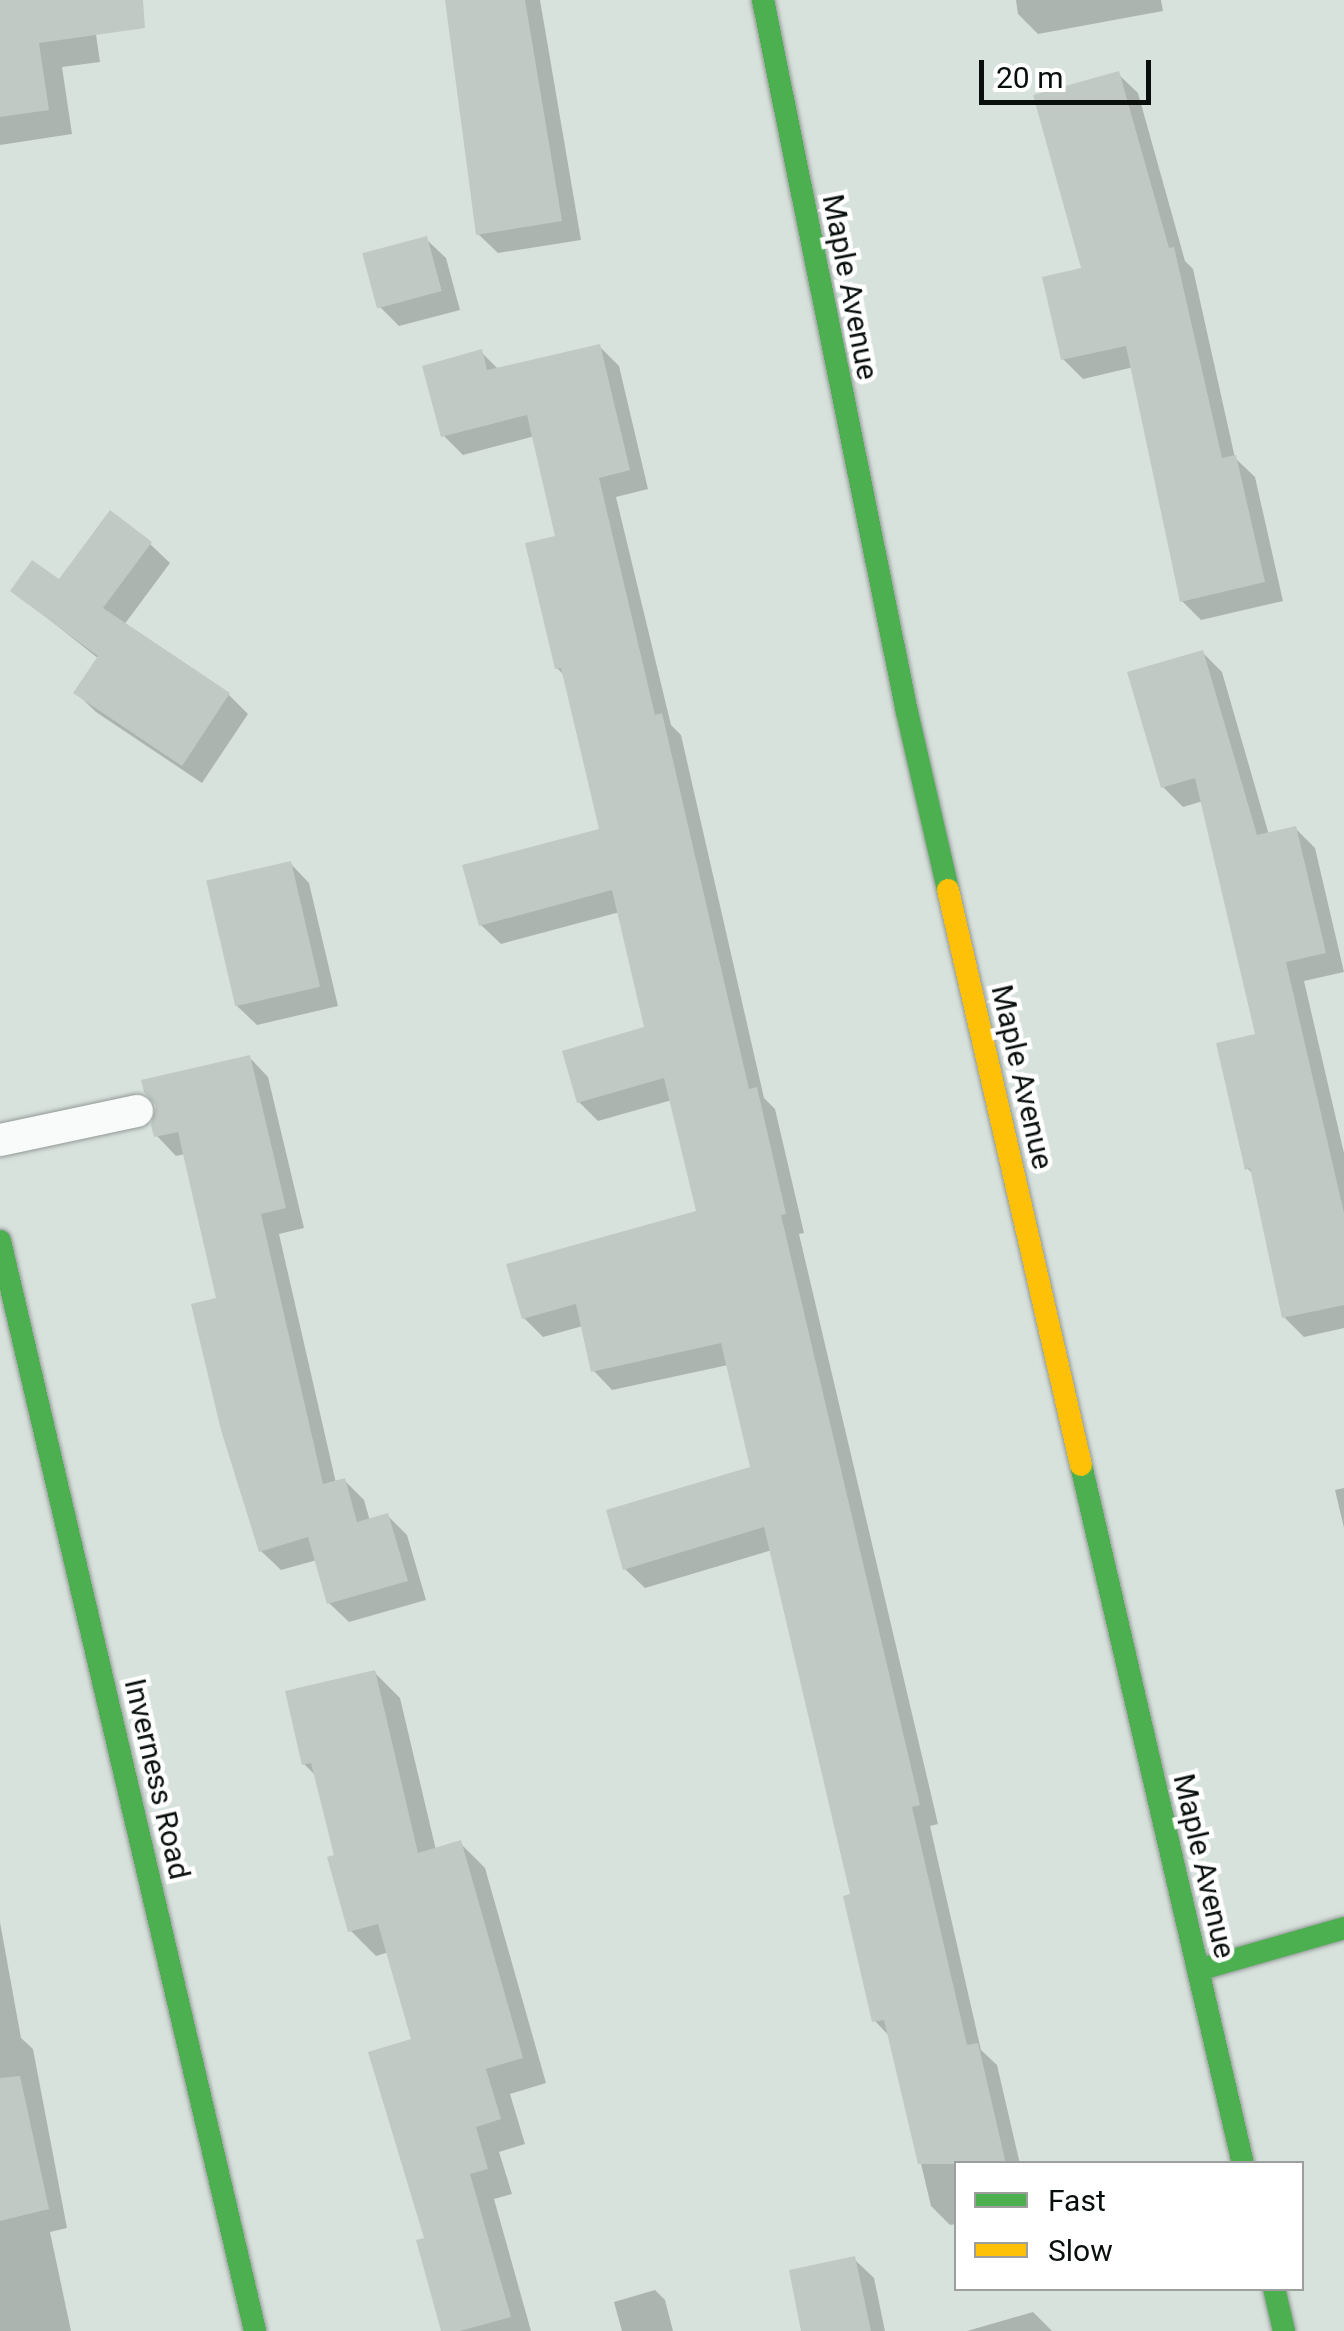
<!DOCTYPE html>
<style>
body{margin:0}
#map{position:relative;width:1344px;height:2331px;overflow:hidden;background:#d8e2dd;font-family:Roboto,sans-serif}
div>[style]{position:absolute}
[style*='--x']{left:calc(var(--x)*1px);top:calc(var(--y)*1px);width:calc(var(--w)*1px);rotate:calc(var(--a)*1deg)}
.shadow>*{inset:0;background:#0003}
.building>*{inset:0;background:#c0c9c4;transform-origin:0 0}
.roads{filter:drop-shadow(0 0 2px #929996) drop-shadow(0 0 2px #929996)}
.lane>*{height:32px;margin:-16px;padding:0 16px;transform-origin:16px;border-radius:16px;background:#f9fbfa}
.fast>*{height:22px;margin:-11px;padding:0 11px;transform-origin:11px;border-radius:11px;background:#4caf50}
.slow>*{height:22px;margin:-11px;padding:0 11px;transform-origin:11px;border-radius:11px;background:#ffc107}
span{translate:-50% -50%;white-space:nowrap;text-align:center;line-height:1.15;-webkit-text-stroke:9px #fff;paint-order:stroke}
.street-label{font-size:30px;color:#090f0c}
.legend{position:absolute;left:954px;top:2161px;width:350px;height:130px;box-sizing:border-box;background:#fff;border:2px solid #9d9f9e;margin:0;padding:12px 18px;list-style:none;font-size:30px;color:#090f0c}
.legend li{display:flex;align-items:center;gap:20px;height:50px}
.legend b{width:50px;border:2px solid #9d9f9e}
.scale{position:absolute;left:979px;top:60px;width:172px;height:45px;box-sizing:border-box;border:5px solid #090f0c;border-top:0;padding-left:12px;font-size:30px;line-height:35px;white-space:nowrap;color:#090f0c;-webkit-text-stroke:8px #fff;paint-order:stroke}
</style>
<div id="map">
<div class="shadow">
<div style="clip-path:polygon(0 0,91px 0,100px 62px,62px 67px,72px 134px,0 145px)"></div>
<div style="clip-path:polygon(448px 0,540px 0,581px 240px,498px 253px,478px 234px)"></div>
<div style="clip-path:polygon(1016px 0,1161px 0,1163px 11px,1038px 34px,1018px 14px)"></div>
<div style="clip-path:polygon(1118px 74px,1138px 93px,1185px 261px,1193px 269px,1235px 458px,1255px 477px,1283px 601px,1201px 620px,1182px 601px,1134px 367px,1083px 379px,1063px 359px,1084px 270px)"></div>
<div style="clip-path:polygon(426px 239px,446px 258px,460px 310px,399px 326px,380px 307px)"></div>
<div style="clip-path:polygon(599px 346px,619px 366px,648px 489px,616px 497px,671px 725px,681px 735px,764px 1098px,775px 1109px,804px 1233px,799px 1234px,938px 1824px,930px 1826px,981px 2050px,997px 2065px,1020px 2164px,956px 2164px,956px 2224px,950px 2225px,931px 2206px,891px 2038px,875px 2021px,853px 1896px,772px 1550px,645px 1588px,625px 1569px,753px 1469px,728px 1365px,612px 1390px,593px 1370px,583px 1326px,543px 1337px,524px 1318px,699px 1213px,672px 1100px,598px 1121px,579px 1102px,647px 1029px,620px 912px,501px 944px,481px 925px,602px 831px,566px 677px,557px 668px,558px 537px,535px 436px,463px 455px,444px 436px,481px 352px,499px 370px)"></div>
<div style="clip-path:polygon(150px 544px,170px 563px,124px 625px,229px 695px,248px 714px,202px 783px,96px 712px,76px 693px,99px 659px,13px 591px,60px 582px)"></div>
<div style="clip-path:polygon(1202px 652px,1222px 672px,1269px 835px,1296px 829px,1315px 848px,1344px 972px,1304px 981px,1344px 1153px,1344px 1328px,1304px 1337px,1284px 1317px,1254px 1175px,1247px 1168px,1258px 1035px,1203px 801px,1183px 807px,1163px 787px)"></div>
<div style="clip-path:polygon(290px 863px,309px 883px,338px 1006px,257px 1025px,237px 1006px)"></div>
<div style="clip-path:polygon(249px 1057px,268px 1077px,304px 1228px,279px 1234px,336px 1483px,344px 1480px,364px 1500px,370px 1521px,388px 1516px,407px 1535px,426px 1600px,349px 1622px,329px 1603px,317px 1560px,281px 1570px,261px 1551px,219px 1300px,185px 1154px,176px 1156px,157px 1136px)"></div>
<div style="clip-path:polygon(1344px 1488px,1344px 1528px,1335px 1490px)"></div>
<div style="clip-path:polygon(375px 1673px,400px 1698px,436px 1850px,460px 1843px,485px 1868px,546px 2083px,510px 2094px,525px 2144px,499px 2152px,512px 2194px,494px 2199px,531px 2331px,444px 2331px,427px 2240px,414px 2041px,389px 1952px,376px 1956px,351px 1931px,317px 1777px,304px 1764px)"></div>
<div style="clip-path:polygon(0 1922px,21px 2038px,33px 2049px,67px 2228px,50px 2232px,71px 2331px,0 2331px)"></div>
<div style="clip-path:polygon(854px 2259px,874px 2278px,885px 2331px,804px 2331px)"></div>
<div style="clip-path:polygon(655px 2290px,665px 2300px,673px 2331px,622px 2331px,614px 2302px)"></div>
<div style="clip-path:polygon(1033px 2312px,1052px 2331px,967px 2331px)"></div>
</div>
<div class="building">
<div style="clip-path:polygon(0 0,143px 0,145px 28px,39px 43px,49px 110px,0 117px)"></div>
<div style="clip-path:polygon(445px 0,525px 0,562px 221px,476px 235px)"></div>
<div style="clip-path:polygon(1119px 71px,1169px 248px,1174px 247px,1222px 458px,1236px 455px,1265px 582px,1180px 602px,1126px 346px,1061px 360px,1042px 277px,1081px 268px,1033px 95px)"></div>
<div style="left:427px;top:236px;width:57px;height:67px;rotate:75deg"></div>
<div style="clip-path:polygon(600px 344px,630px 470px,599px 478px,655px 715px,662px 713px,749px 1089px,757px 1087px,786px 1214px,781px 1215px,920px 1805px,912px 1807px,967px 2045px,978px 2043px,1006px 2164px,918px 2164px,884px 2020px,872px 2022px,843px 1896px,850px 1894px,764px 1527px,623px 1570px,606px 1510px,750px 1467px,721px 1343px,591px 1372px,576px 1304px,522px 1319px,506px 1264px,696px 1211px,664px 1078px,577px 1103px,562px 1051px,644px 1027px,612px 890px,479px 926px,462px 865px,599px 829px,561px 668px,555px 669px,525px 543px,555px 536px,527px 415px,441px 437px,422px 366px,482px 349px,487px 370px)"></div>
<div style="clip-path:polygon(110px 510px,152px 542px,103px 608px,230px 693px,182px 766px,73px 693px,98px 656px,10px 591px,32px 560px,59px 579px)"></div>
<div style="clip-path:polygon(1203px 650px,1257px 835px,1296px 826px,1326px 953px,1286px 962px,1344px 1213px,1344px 1305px,1282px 1318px,1250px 1168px,1245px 1170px,1216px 1043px,1255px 1034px,1195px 778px,1161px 788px,1127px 672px)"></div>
<div style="left:291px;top:861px;width:129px;height:87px;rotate:77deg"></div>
<div style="clip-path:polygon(250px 1055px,286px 1208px,261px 1214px,323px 1484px,345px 1478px,357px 1522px,388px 1513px,408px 1581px,327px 1604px,308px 1537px,259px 1552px,221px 1430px,191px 1304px,216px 1298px,178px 1132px,154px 1137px,151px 1125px,156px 1106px,144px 1092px,141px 1080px)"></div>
<div style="clip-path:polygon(375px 1670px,418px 1853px,461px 1840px,523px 2058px,486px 2069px,501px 2119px,476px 2127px,488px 2169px,470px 2174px,511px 2317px,460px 2331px,441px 2331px,416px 2240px,424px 2238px,368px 2052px,411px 2039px,378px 1924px,348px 1932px,327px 1857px,334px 1855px,311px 1763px,302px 1765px,285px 1691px)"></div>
<div style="clip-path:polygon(20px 2076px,49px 2209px,0 2221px,0 2078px)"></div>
<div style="clip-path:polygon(855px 2256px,871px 2331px,801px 2331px,789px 2270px)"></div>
</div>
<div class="roads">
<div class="lane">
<div style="--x:0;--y:1140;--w:140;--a:-12"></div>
</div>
<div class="fast">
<div style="--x:763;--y:0;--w:726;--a:78.57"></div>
<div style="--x:907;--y:712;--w:183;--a:77"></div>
<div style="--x:0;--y:1241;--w:1119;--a:76.83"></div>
<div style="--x:1081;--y:1465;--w:718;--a:76.95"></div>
<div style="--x:1198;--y:1970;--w:152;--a:-16"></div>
<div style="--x:1274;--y:2288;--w:44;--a:76.9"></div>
</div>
<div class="slow">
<div style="--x:948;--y:890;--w:590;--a:76.98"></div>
</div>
</div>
<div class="street-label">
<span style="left:850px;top:287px;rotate:79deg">Maple Avenue</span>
<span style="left:1022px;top:1077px;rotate:77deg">Maple Avenue</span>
<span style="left:157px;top:1779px;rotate:77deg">Inverness Road</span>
<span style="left:1204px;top:1866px;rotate:77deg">Maple Avenue</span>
</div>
<ul class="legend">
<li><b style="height:12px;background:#4caf50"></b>Fast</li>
<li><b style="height:12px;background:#ffc107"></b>Slow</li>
</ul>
<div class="scale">20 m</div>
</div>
